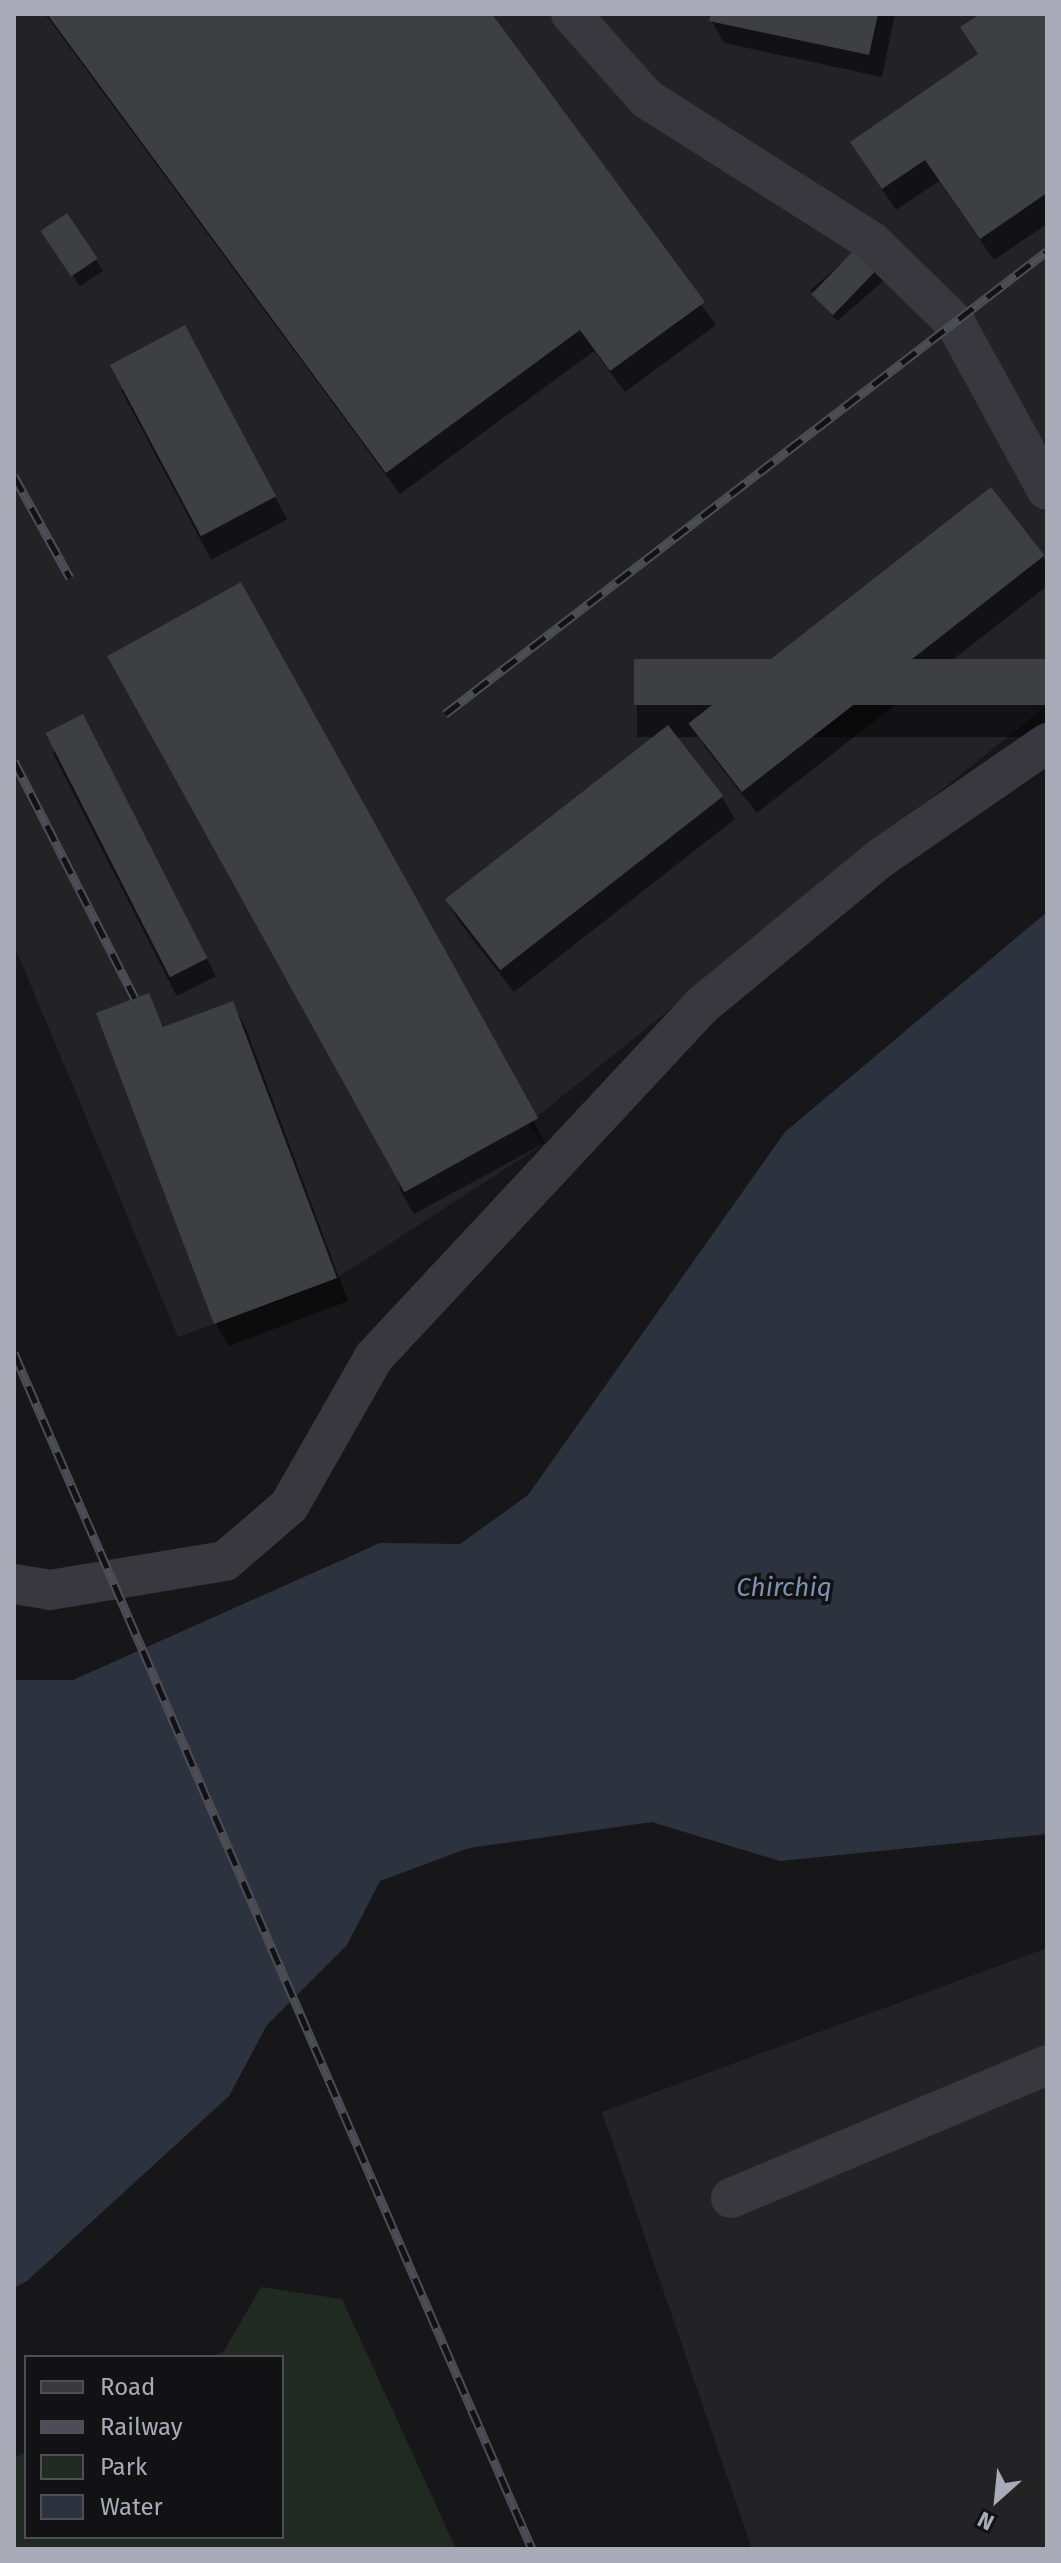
<!DOCTYPE html>
<style>
body{margin:0}
#map{position:relative;width:1061px;height:2563px;overflow:hidden;background:#171719;font-family:"Fira Sans",sans-serif}
div>[style]{position:absolute}
[style*='--x']{left:calc(var(--x)*1px);top:calc(var(--y)*1px);width:calc(var(--w)*1px);rotate:calc(var(--a)*1deg)}
.built>*{inset:0;background:#232326}
.green>*{inset:0;background:#212923}
.water>*{inset:0;background:#2c333e}
.shadow>*{inset:0;background:#0007;transform-origin:0 0}
.building>*{inset:0;background:#3e3f43;transform-origin:0 0}
.minor>*{height:40px;margin:-20px;padding:0 20px;transform-origin:20px;border-radius:20px;background:#38383e}
.rail>*{height:9px;margin-top:-4.5px;transform-origin:0;background:repeating-linear-gradient(90deg,#121214 0 18px,#4d4d55 0 36px);box-sizing:border-box;border-block:2px solid #4d4d55}
span{translate:-50% -50%;white-space:nowrap;text-align:center;line-height:1.15;-webkit-text-stroke:7px #121214;paint-order:stroke}
.water-label{font-size:26px;color:#7e91b6;font-style:italic}
.frame{position:absolute;inset:0;border:16px solid #a9abb9;pointer-events:none}
.legend{position:absolute;left:24px;top:2355px;width:260px;height:184px;box-sizing:border-box;background:#121214;border:2px solid #4e4f56;margin:0;padding:10px 14px;list-style:none;font-size:24px;color:#a9abb9}
.legend li{display:flex;align-items:center;gap:16px;height:40px}
.legend b{width:40px;border:2px solid #4e4f56}
.north{position:absolute;left:957px;top:2459px;width:80px;height:80px;-webkit-text-stroke:6px #121214;paint-order:stroke;rotate:207deg;font-size:22px;font-weight:700;line-height:32px;text-align:center;color:#a9abb9}
.north::after{content:'';display:block;margin:auto;width:28px;height:36px;background:#a9abb9;clip-path:polygon(50% 0,100% 100%,50% 72%,0 100%)}
</style>
<div id="map">
<div class="built">
<div style="clip-path:polygon(14px 14px,1047px 14px,1047px 705px,529px 1123px,542px 1145px,337px 1278px,178px 1337px,14px 945px)"></div>
<div style="clip-path:polygon(1047px 1948px,1047px 2549px,752px 2549px,602px 2112px)"></div>
</div>
<div class="green">
<div style="clip-path:polygon(261px 2287px,342px 2299px,456px 2549px,14px 2549px,14px 2458px,26px 2452px,26px 2537px,282px 2537px,282px 2357px,212px 2357px,224px 2351px)"></div>
</div>
<div class="water">
<div style="clip-path:polygon(1047px 912px,1047px 1834px,780px 1861px,652px 1822px,469px 1848px,380px 1881px,347px 1945px,267px 2025px,229px 2096px,27px 2281px,14px 2288px,14px 1680px,73px 1680px,380px 1543px,460px 1544px,528px 1495px,785px 1132px)"></div>
</div>
<div class="shadow">
<div style="clip-path:polygon(45px 14px,490px 14px,716px 325px,625px 392px,594px 351px,400px 494px)"></div>
<div style="clip-path:polygon(713px 14px,895px 14px,882px 77px,724px 43px,711px 20px)"></div>
<div style="clip-path:polygon(984px 14px,1047px 14px,1047px 224px,994px 260px,939px 181px,896px 210px,866px 165px,980px 56px)"></div>
<div style="clip-path:polygon(50px 243px,96px 260px,103px 271px,80px 286px)"></div>
<div style="left:860px;top:247px;width:41px;height:66px;rotate:49deg"></div>
<div style="left:197px;top:350px;width:192px;height:86px;rotate:62deg"></div>
<div style="clip-path:polygon(991px 490px,1044px 556px,1047px 586px,757px 813px,704px 746px,691px 724px)"></div>
<div style="clip-path:polygon(253px 607px,545px 1143px,414px 1214px,401px 1192px)"></div>
<div style="left:1047px;top:661px;width:76px;height:410px;rotate:90deg"></div>
<div style="left:92px;top:733px;width:273px;height:44px;rotate:63deg"></div>
<div style="clip-path:polygon(722px 797px,735px 819px,514px 992px,460px 923px,447px 901px)"></div>
<div style="clip-path:polygon(148px 995px,165px 1029px,232px 1004px,245px 1026px,348px 1301px,229px 1346px,216px 1324px,98px 1014px)"></div>
</div>
<div class="building">
<div style="clip-path:polygon(47px 14px,492px 14px,705px 302px,610px 371px,580px 330px,386px 473px)"></div>
<div style="clip-path:polygon(711px 14px,878px 14px,869px 55px,709px 21px)"></div>
<div style="clip-path:polygon(980px 14px,1047px 14px,1047px 193px,980px 239px,925px 160px,882px 189px,850px 142px,978px 54px,960px 27px)"></div>
<div style="left:67px;top:213px;width:55px;height:32px;rotate:56deg"></div>
<div style="left:860px;top:244px;width:30px;height:70px;rotate:44deg"></div>
<div style="left:185px;top:325px;width:194px;height:85px;rotate:62deg"></div>
<div style="left:991px;top:487px;width:87px;height:384px;rotate:52deg"></div>
<div style="left:241px;top:582px;width:613px;height:153px;rotate:61deg"></div>
<div style="left:1047px;top:659px;width:46px;height:413px;rotate:90deg"></div>
<div style="left:83px;top:714px;width:274px;height:42px;rotate:63deg"></div>
<div style="left:668px;top:725px;width:90px;height:283px;rotate:52deg"></div>
<div style="clip-path:polygon(149px 993px,163px 1027px,233px 1001px,337px 1278px,214px 1324px,96px 1013px)"></div>
</div>
<div class="minor">
<div style="--x:571;--y:14;--w:114;--a:48.2"></div>
<div style="--x:647;--y:99;--w:265;--a:32.4"></div>
<div style="--x:871;--y:241;--w:119;--a:44.3"></div>
<div style="--x:956;--y:324;--w:189;--a:61.3"></div>
<div style="--x:14;--y:1584;--w:36;--a:9"></div>
<div style="--x:50;--y:1590;--w:177;--a:-9.4"></div>
<div style="--x:225;--y:1561;--w:84;--a:-40.7"></div>
<div style="--x:289;--y:1506;--w:172;--a:-60.3"></div>
<div style="--x:374;--y:1357;--w:480;--a:-47"></div>
<div style="--x:701;--y:1006;--w:234;--a:-39.5"></div>
<div style="--x:882;--y:857;--w:201;--a:-34.6"></div>
<div style="--x:731;--y:2198;--w:343;--a:-22.8"></div>
</div>
<div class="rail">
<div style="--x:14;--y:476;--w:116;--a:61.2"></div>
<div style="--x:445;--y:714;--w:759;--a:-37.56"></div>
<div style="--x:14;--y:761;--w:266;--a:63"></div>
<div style="--x:14;--y:1353;--w:1303;--a:66.58"></div>
</div>
<div class="water-label">
<span style="left:784px;top:1588px">Chirchiq</span>
</div>
<div class="frame"></div>
<ul class="legend">
<li><b style="height:10px;background:#38383e"></b>Road</li>
<li><b style="height:10px;background:#4d4d55"></b>Railway</li>
<li><b style="height:22px;background:#212923"></b>Park</li>
<li><b style="height:22px;background:#2c333e"></b>Water</li>
</ul>
<div class="north">N</div>
</div>
